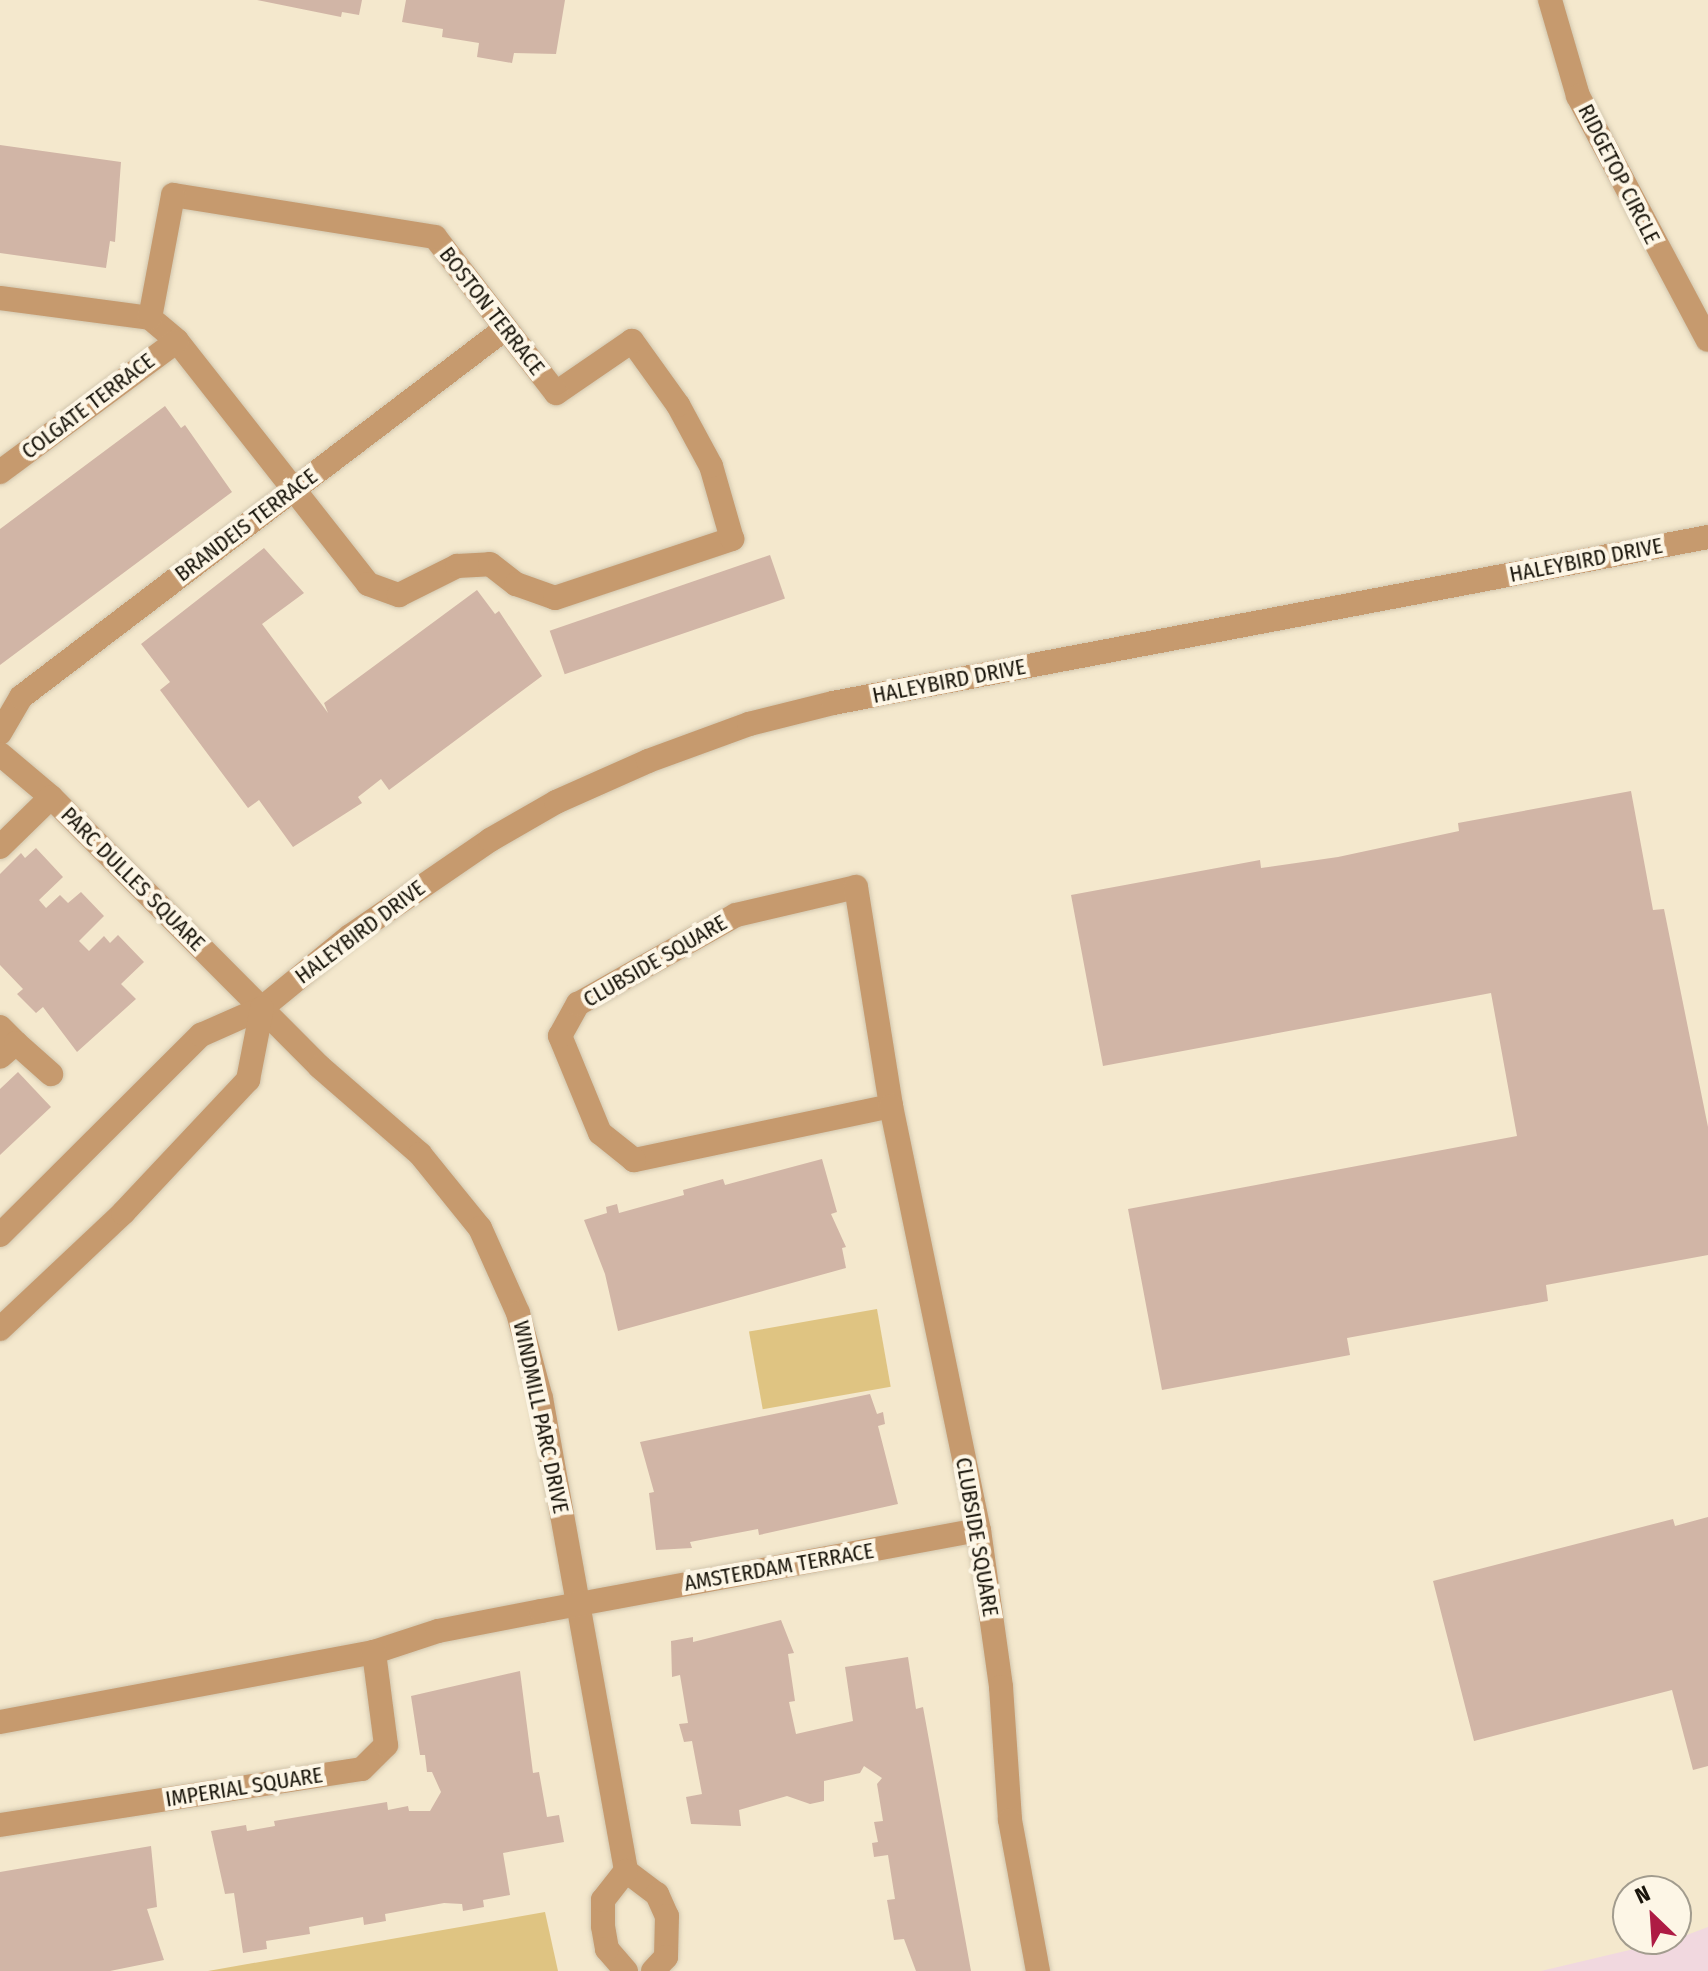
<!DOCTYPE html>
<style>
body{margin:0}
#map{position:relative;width:1708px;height:1971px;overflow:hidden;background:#f4e8cd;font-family:"Fira Sans Condensed",sans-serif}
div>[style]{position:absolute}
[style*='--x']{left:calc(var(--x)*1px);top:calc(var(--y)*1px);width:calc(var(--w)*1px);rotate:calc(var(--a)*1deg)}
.industrial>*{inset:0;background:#f1d8df}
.green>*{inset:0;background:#dfc482;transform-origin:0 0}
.building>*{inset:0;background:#d1b5a6;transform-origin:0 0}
.roads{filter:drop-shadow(0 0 2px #d1c6ae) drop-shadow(0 0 2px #d1c6ae)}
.minor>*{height:24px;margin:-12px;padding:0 12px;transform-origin:12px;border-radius:12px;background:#c69a6e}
span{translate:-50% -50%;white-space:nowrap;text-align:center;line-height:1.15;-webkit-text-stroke:8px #fdf6e6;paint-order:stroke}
.street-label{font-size:22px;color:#19150b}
.north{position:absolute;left:1612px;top:1875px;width:80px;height:80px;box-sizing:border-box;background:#fdf6e6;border:2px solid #a29c8e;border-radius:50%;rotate:335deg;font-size:22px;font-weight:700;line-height:32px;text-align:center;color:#19150b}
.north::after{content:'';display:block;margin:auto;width:28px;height:36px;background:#ae1b44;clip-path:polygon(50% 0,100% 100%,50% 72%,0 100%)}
</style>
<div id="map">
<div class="industrial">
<div style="clip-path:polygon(1708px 1927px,1708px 1971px,1541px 1971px,1676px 1939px)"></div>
</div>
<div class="green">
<div style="left:877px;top:1309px;width:79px;height:130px;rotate:80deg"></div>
<div style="clip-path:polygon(545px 1912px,558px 1971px,208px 1971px)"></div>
</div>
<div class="building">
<div style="clip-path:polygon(257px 0,362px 0,359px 15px,342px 12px,341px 17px)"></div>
<div style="clip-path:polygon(406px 0,565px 0,556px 54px,514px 53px,512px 63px,477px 57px,479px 43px,442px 37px,443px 29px,402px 22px)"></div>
<div style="clip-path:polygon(0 145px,121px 162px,115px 242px,110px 241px,106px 268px,0 253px)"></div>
<div style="clip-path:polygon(165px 406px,181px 428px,185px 425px,232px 492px,0 665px,0 529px)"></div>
<div style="clip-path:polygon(264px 548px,304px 593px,262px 624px,328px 713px,324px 703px,477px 590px,495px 614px,499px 611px,542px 676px,389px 790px,381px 779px,358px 797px,362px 803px,293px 847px,259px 800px,248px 808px,160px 690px,170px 682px,141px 644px)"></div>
<div style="left:770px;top:555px;width:46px;height:233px;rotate:71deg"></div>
<div style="clip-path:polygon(1631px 791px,1653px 910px,1664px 909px,1708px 1127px,1708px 1255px,1546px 1285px,1548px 1301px,1347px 1338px,1350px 1355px,1162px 1390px,1128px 1209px,1517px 1136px,1491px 993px,1103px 1066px,1071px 895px,1260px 860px,1261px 868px,1338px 857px,1459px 831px,1458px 823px)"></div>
<div style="clip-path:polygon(36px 848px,63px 877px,39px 900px,46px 908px,60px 895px,68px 903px,81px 892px,104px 916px,79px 941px,89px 951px,104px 936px,110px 943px,118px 935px,144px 962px,121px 984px,136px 999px,77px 1052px,43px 1007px,36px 1013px,17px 994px,23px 989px,0 965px,0 874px,21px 853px,25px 858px)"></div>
<div style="clip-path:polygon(18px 1072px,51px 1107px,0 1155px,0 1089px)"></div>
<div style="clip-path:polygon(822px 1159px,837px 1212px,831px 1214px,846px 1247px,842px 1248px,846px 1268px,618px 1331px,605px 1274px,584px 1220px,607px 1213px,606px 1207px,617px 1204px,619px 1213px,684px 1195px,683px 1190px,723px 1179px,725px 1185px)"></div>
<div style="clip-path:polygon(870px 1394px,877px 1414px,883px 1412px,885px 1424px,878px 1426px,898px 1504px,759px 1535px,758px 1529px,690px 1542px,692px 1548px,656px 1550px,649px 1493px,654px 1492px,640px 1442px)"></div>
<div style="clip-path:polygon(1708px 1517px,1708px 1766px,1693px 1770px,1672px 1690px,1474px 1741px,1433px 1581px,1673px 1519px,1675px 1526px)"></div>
<div style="clip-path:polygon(781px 1620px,794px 1653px,788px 1654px,795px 1701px,789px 1702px,796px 1734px,853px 1721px,845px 1667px,908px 1657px,916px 1709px,923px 1707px,971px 1971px,916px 1971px,904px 1939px,894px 1940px,887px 1900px,895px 1899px,888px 1855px,874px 1857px,872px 1843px,878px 1842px,874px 1822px,883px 1821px,877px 1784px,882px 1778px,864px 1766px,860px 1773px,824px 1781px,824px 1801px,810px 1804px,787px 1796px,739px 1810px,741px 1826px,691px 1824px,686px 1797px,702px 1794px,692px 1741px,684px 1742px,679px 1724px,688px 1723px,680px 1675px,672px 1677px,671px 1641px,693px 1637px,693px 1642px)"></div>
<div style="clip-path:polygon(520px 1671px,533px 1773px,539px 1772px,547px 1817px,559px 1815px,564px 1842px,503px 1853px,510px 1895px,483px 1900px,484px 1907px,463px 1911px,462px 1904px,444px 1903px,385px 1914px,386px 1921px,364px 1925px,363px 1917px,309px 1927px,310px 1934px,266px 1941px,267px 1949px,243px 1953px,234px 1893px,225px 1894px,211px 1831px,246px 1825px,247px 1831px,275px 1826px,274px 1821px,387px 1802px,388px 1810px,408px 1806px,409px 1811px,430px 1811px,441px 1792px,432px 1772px,427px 1772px,425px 1755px,420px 1755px,411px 1696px)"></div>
<div style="clip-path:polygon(151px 1846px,157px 1907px,147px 1909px,164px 1960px,110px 1971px,0 1971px,0 1872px)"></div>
</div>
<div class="roads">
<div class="minor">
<div style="--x:1550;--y:0;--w:100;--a:73.7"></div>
<div style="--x:1578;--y:96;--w:276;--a:62"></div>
<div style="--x:0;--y:298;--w:151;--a:7.6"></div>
<div style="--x:150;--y:318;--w:35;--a:40"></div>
<div style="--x:177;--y:341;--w:309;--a:51.8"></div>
<div style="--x:368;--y:584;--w:33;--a:20"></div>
<div style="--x:399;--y:595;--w:65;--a:-26.6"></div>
<div style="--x:457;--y:566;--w:33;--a:-3"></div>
<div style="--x:490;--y:564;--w:33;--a:38"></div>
<div style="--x:516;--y:584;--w:41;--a:19.7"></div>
<div style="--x:555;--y:598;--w:187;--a:-18.4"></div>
<div style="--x:732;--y:539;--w:76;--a:-106"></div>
<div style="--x:711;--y:466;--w:69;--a:-118.4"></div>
<div style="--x:678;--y:405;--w:79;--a:-125.7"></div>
<div style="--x:632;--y:341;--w:92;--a:145.6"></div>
<div style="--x:556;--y:393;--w:197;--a:-127.8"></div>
<div style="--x:435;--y:237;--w:265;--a:-170.9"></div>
<div style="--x:173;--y:195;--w:125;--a:100.6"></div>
<div style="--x:0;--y:472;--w:220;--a:-36.5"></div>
<div style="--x:0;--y:733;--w:42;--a:-59.7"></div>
<div style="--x:21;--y:697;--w:609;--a:-37.26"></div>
<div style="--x:0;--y:754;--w:67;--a:40.1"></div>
<div style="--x:51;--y:797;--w:381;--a:45.1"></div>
<div style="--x:320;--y:1067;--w:133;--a:41"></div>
<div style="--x:420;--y:1154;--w:95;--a:51"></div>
<div style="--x:480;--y:1228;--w:93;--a:65.9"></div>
<div style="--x:518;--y:1313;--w:88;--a:74.9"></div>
<div style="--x:541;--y:1398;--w:481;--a:79.8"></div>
<div style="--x:626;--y:1871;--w:39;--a:37"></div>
<div style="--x:657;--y:1894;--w:24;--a:66"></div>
<div style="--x:667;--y:1916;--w:41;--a:91.4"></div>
<div style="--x:666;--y:1957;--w:19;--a:133"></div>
<div style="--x:0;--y:847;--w:71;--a:-44.4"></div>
<div style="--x:0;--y:1027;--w:23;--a:45"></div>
<div style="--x:16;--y:1043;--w:21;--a:139"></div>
<div style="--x:16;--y:1043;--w:47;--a:41.5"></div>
<div style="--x:891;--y:1106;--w:263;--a:168.1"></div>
<div style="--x:634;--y:1160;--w:43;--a:-141.5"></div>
<div style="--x:600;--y:1133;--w:105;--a:-112.4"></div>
<div style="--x:560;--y:1036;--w:37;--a:-61"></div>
<div style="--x:578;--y:1004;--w:181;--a:-29.4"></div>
<div style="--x:736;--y:915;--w:123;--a:-13.1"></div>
<div style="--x:856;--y:887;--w:222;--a:80.9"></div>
<div style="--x:891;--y:1106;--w:433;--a:78.3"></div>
<div style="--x:979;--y:1530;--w:159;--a:82"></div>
<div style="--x:1001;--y:1687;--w:133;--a:86.1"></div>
<div style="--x:1010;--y:1820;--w:154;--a:79.5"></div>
<div style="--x:0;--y:1235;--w:284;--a:-44.9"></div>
<div style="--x:201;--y:1035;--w:67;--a:-23.9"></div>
<div style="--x:262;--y:1008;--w:114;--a:-39.3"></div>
<div style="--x:350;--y:936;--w:170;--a:-34.4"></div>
<div style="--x:490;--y:840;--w:76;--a:-29.9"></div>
<div style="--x:556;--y:802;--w:101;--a:-24"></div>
<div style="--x:648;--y:761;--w:108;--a:-20.1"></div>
<div style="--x:749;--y:724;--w:87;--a:-14"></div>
<div style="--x:833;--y:703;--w:891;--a:-10.74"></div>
<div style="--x:0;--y:1329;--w:169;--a:-43.3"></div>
<div style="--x:123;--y:1213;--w:183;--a:-46.8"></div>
<div style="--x:248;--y:1080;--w:73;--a:-79"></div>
<div style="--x:0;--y:1722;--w:380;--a:-10.6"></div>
<div style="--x:374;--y:1652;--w:67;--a:-18.2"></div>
<div style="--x:438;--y:1631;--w:105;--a:-11"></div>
<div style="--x:541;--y:1611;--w:445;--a:-10.5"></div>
<div style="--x:0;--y:1825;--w:366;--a:-8.8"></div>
<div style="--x:362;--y:1769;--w:34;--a:-45"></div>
<div style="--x:386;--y:1745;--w:94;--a:-97.4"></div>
<div style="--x:626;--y:1971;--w:29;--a:-131"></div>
<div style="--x:607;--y:1949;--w:23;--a:-100"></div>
<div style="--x:603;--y:1926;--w:26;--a:-90"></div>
<div style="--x:603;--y:1900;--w:37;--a:-52"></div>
</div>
</div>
<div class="street-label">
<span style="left:1619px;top:174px;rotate:63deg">RIDGETOP CIRCLE</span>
<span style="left:492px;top:311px;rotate:52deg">BOSTON TERRACE</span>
<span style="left:88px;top:406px;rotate:-37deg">COLGATE TERRACE</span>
<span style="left:246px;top:525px;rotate:-37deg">BRANDEIS TERRACE</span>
<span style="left:1586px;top:560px;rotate:-11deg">HALEYBIRD DRIVE</span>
<span style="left:949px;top:681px;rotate:-11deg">HALEYBIRD DRIVE</span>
<span style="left:133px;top:879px;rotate:45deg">PARC DULLES SQUARE</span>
<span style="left:360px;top:932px;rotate:-37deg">HALEYBIRD DRIVE</span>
<span style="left:655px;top:961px;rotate:-30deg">CLUBSIDE SQUARE</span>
<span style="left:541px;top:1417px;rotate:78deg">WINDMILL PARC DRIVE</span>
<span style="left:977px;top:1537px;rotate:80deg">CLUBSIDE SQUARE</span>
<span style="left:779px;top:1567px;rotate:-10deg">AMSTERDAM TERRACE</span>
<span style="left:244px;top:1787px;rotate:-9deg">IMPERIAL SQUARE</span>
</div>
<div class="north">N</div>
</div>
